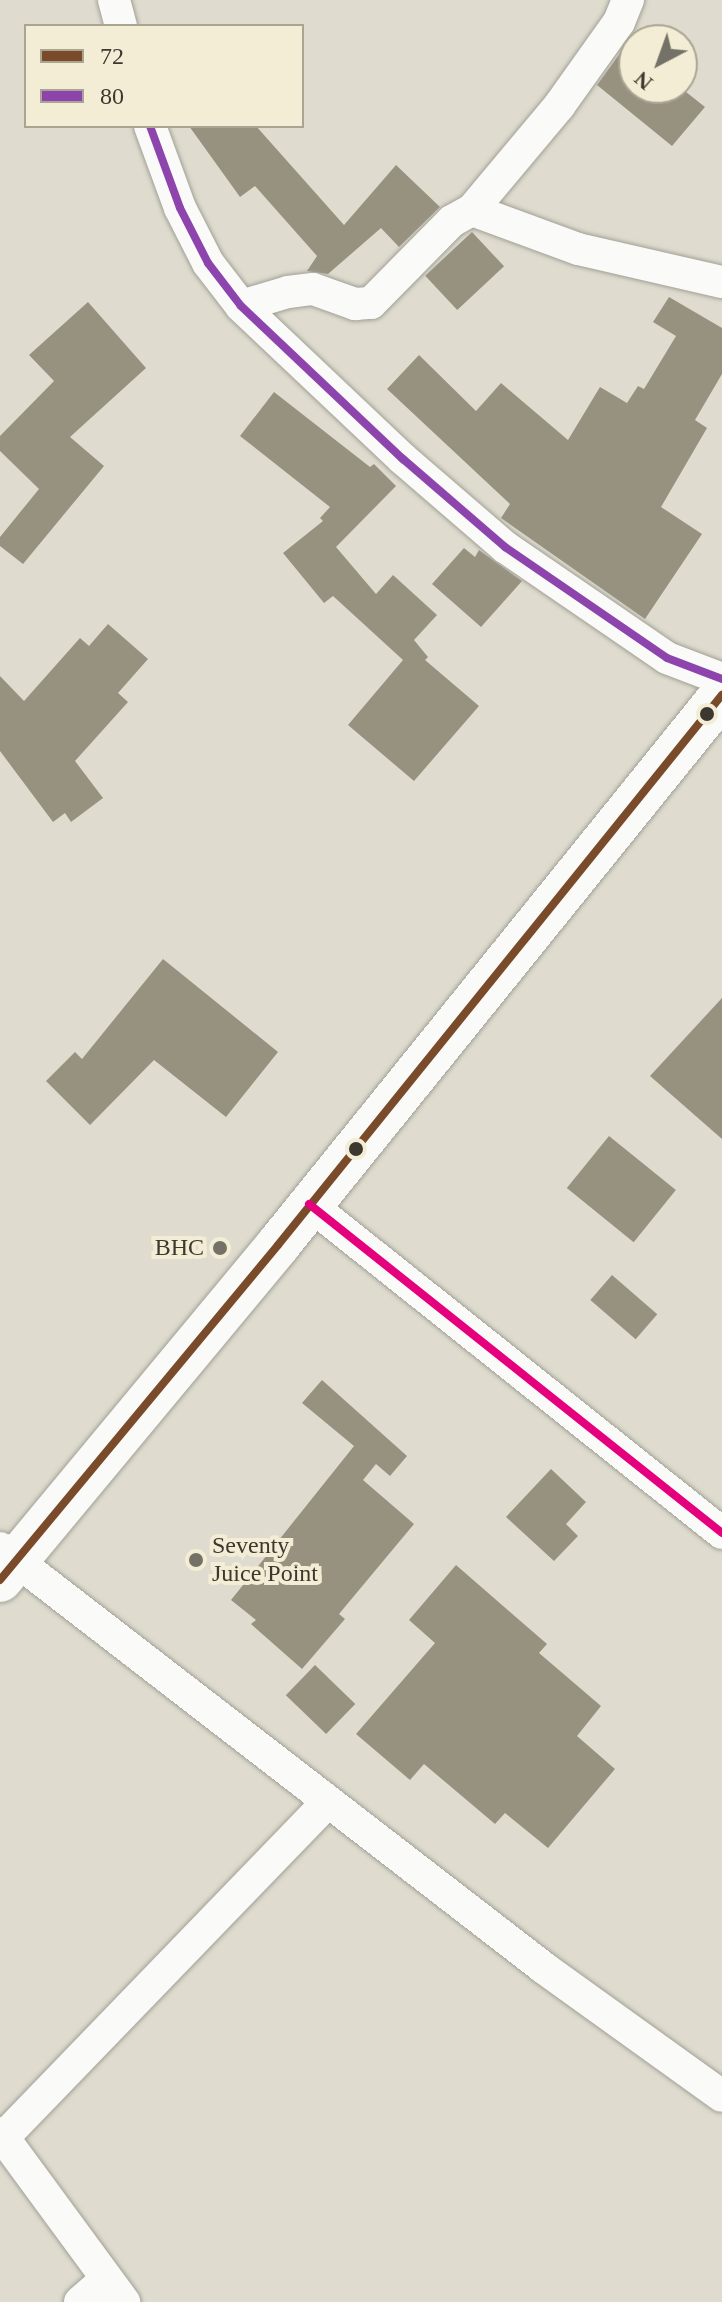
<!DOCTYPE html>
<style>
body{margin:0}
#map{position:relative;width:722px;height:2302px;overflow:hidden;background:#dfdccf;font-family:"Times New Roman",serif}
div>[style]{position:absolute}
[style*='--x']{left:calc(var(--x)*1px);top:calc(var(--y)*1px);width:calc(var(--w)*1px);rotate:calc(var(--a)*1deg)}
.building>*{inset:0;background:#979280;transform-origin:0 0}
.roads{filter:drop-shadow(0 0 2px #a2a096) drop-shadow(0 0 2px #a2a096)}
.street>*{height:32px;margin:-16px;padding:0 16px;transform-origin:16px;border-radius:16px;background:#fafaf8}
.highway>*{height:44px;margin:-22px;padding:0 22px;transform-origin:22px;border-radius:22px;background:#fafaf8}
.bus-1>*{height:8px;margin:-4px;padding:0 4px;transform-origin:4px;border-radius:4px;background:#7a4b2a}
.bus-2>*{height:8px;margin:-4px;padding:0 4px;transform-origin:4px;border-radius:4px;background:#8e44ad}
.bus-3>*{height:8px;margin:-4px;padding:0 4px;transform-origin:4px;border-radius:4px;background:#e5007d}
.dots>*{width:22px;height:22px;translate:-50% -50%;box-sizing:border-box;border:4px solid #f4edd5;border-radius:50%}
span{translate:-50% -50%;white-space:nowrap;text-align:center;line-height:1.15;-webkit-text-stroke:8px #f4edd5;paint-order:stroke}
.poi-label{font-size:24px;color:#3b382f}
.right{translate:-100% -50%;text-align:right}
.left{translate:0 -50%;text-align:left}
.legend{position:absolute;left:24px;top:24px;width:280px;height:104px;box-sizing:border-box;background:#f4edd5;border:2px solid #aaa593;margin:0;padding:10px 14px;list-style:none;font-size:24px;color:#3b382f}
.legend li{display:flex;align-items:center;gap:16px;height:40px}
.legend b{width:40px;border:2px solid #aaa593}
.north{position:absolute;left:618px;top:24px;width:80px;height:80px;box-sizing:border-box;background:#f4edd5;border:2px solid #aaa593;border-radius:50%;rotate:221deg;font-size:22px;font-weight:700;line-height:32px;text-align:center;color:#3b382f}
.north::after{content:'';display:block;margin:auto;width:28px;height:36px;background:#747167;clip-path:polygon(50% 0,100% 100%,50% 72%,0 100%)}
</style>
<div id="map">
<div class="building">
<div style="clip-path:polygon(634px 34px,634px 88px,681px 88px,705px 107px,672px 146px,597px 85px)"></div>
<div style="clip-path:polygon(189px 126px,256px 126px,344px 225px,396px 165px,440px 207px,399px 247px,381px 228px,328px 274px,307px 271px,317px 256px,255px 186px,240px 197px)"></div>
<div style="left:472px;top:232px;width:47px;height:64px;rotate:47deg"></div>
<div style="clip-path:polygon(669px 297px,722px 328px,722px 374px,695px 420px,707px 428px,661px 507px,702px 534px,645px 619px,501px 518px,510px 504px,387px 389px,419px 355px,476px 411px,501px 383px,568px 440px,600px 387px,627px 403px,638px 386px,644px 389px,676px 336px,653px 322px)"></div>
<div style="clip-path:polygon(88px 302px,146px 368px,70px 437px,104px 466px,23px 564px,0 546px,0 537px,39px 489px,0 451px,0 436px,54px 381px,29px 355px)"></div>
<div style="clip-path:polygon(274px 392px,370px 467px,374px 464px,396px 486px,336px 547px,376px 594px,393px 575px,437px 615px,414px 640px,428px 657px,425px 660px,479px 706px,414px 781px,348px 725px,403px 660px,333px 596px,324px 603px,283px 553px,323px 521px,320px 518px,330px 507px,240px 436px)"></div>
<div style="clip-path:polygon(464px 548px,475px 557px,479px 550px,522px 581px,481px 627px,432px 584px)"></div>
<div style="clip-path:polygon(108px 624px,148px 659px,118px 693px,128px 702px,75px 761px,103px 798px,71px 822px,65px 813px,53px 822px,0 751px,0 676px,24px 701px,80px 638px,89px 646px)"></div>
<div style="clip-path:polygon(163px 959px,278px 1052px,226px 1117px,154px 1060px,90px 1125px,46px 1081px,75px 1052px,82px 1059px)"></div>
<div style="clip-path:polygon(722px 998px,722px 1139px,650px 1076px)"></div>
<div style="left:609px;top:1136px;width:86px;height:67px;rotate:39deg"></div>
<div style="left:612px;top:1275px;width:60px;height:33px;rotate:41deg"></div>
<div style="clip-path:polygon(322px 1380px,407px 1456px,390px 1476px,376px 1464px,363px 1480px,414px 1524px,339px 1614px,345px 1619px,302px 1669px,251px 1624px,256px 1620px,231px 1600px,354px 1446px,302px 1403px)"></div>
<div style="clip-path:polygon(551px 1469px,586px 1502px,566px 1524px,578px 1536px,554px 1561px,506px 1517px)"></div>
<div style="clip-path:polygon(456px 1565px,547px 1644px,539px 1653px,601px 1706px,577px 1736px,615px 1769px,548px 1848px,505px 1813px,495px 1824px,424px 1764px,410px 1780px,356px 1734px,435px 1643px,409px 1620px)"></div>
<div style="left:315px;top:1665px;width:56px;height:42px;rotate:44deg"></div>
</div>
<div class="roads">
<div class="street">
<div style="--x:114;--y:0;--w:27;--a:75"></div>
<div style="--x:150;--y:126;--w:87;--a:69.9"></div>
<div style="--x:180;--y:208;--w:62;--a:63"></div>
<div style="--x:208;--y:263;--w:54;--a:52.5"></div>
<div style="--x:241;--y:306;--w:223;--a:43.4"></div>
<div style="--x:403;--y:459;--w:135;--a:40.8"></div>
<div style="--x:505;--y:547;--w:196;--a:34.4"></div>
<div style="--x:667;--y:658;--w:59;--a:20.9"></div>
<div style="--x:472;--y:210;--w:136;--a:-50.1"></div>
<div style="--x:559;--y:106;--w:103;--a:-54.5"></div>
<div style="--x:619;--y:22;--w:24;--a:-68"></div>
<div style="--x:241;--y:306;--w:49;--a:-16.6"></div>
<div style="--x:288;--y:292;--w:25;--a:-7"></div>
<div style="--x:313;--y:289;--w:45;--a:19.7"></div>
<div style="--x:355;--y:304;--w:16;--a:-4"></div>
<div style="--x:371;--y:303;--w:115;--a:-45.4"></div>
<div style="--x:452;--y:221;--w:23;--a:-29"></div>
<div style="--x:472;--y:210;--w:113;--a:20.2"></div>
<div style="--x:578;--y:249;--w:148;--a:12.9"></div>
<div style="--x:309;--y:1204;--w:528;--a:38.54"></div>
<div style="--x:0;--y:1548;--w:687;--a:37.67"></div>
<div style="--x:544;--y:1968;--w:219;--a:35.7"></div>
<div style="--x:0;--y:2133;--w:210;--a:53.7"></div>
<div style="--x:4;--y:2137;--w:466;--a:-46"></div>
<div style="--x:80;--y:2302;--w:35;--a:-41"></div>
</div>
<div class="highway">
<div style="--x:0;--y:1580;--w:435;--a:-50.3"></div>
<div style="--x:278;--y:1245;--w:707;--a:-51.09"></div>
</div>
</div>
<div class="bus-1">
<div style="--x:0;--y:1580;--w:435;--a:-50.3"></div>
<div style="--x:278;--y:1245;--w:707;--a:-51.09"></div>
</div>
<div class="bus-2">
<div style="--x:150;--y:126;--w:87;--a:69.9"></div>
<div style="--x:180;--y:208;--w:62;--a:63"></div>
<div style="--x:208;--y:263;--w:54;--a:52.5"></div>
<div style="--x:241;--y:306;--w:223;--a:43.4"></div>
<div style="--x:403;--y:459;--w:135;--a:40.8"></div>
<div style="--x:505;--y:547;--w:196;--a:34.4"></div>
<div style="--x:667;--y:658;--w:59;--a:20.9"></div>
</div>
<div class="bus-3">
<div style="--x:309;--y:1204;--w:528;--a:38.54"></div>
</div>
<div class="dots">
<div style="left:707px;top:714px;background:#3b382f"></div>
<div style="left:356px;top:1149px;background:#3b382f"></div>
<div style="left:220px;top:1248px;background:#747167"></div>
<div style="left:196px;top:1560px;background:#747167"></div>
</div>
<div class="poi-label">
<span class="right" style="left:204px;top:1248px">BHC</span>
<span class="left" style="left:212px;top:1560px">Seventy<br>Juice Point</span>
</div>
<ul class="legend">
<li><b style="height:10px;background:#7a4b2a"></b>72</li>
<li><b style="height:10px;background:#8e44ad"></b>80</li>
</ul>
<div class="north">N</div>
</div>
